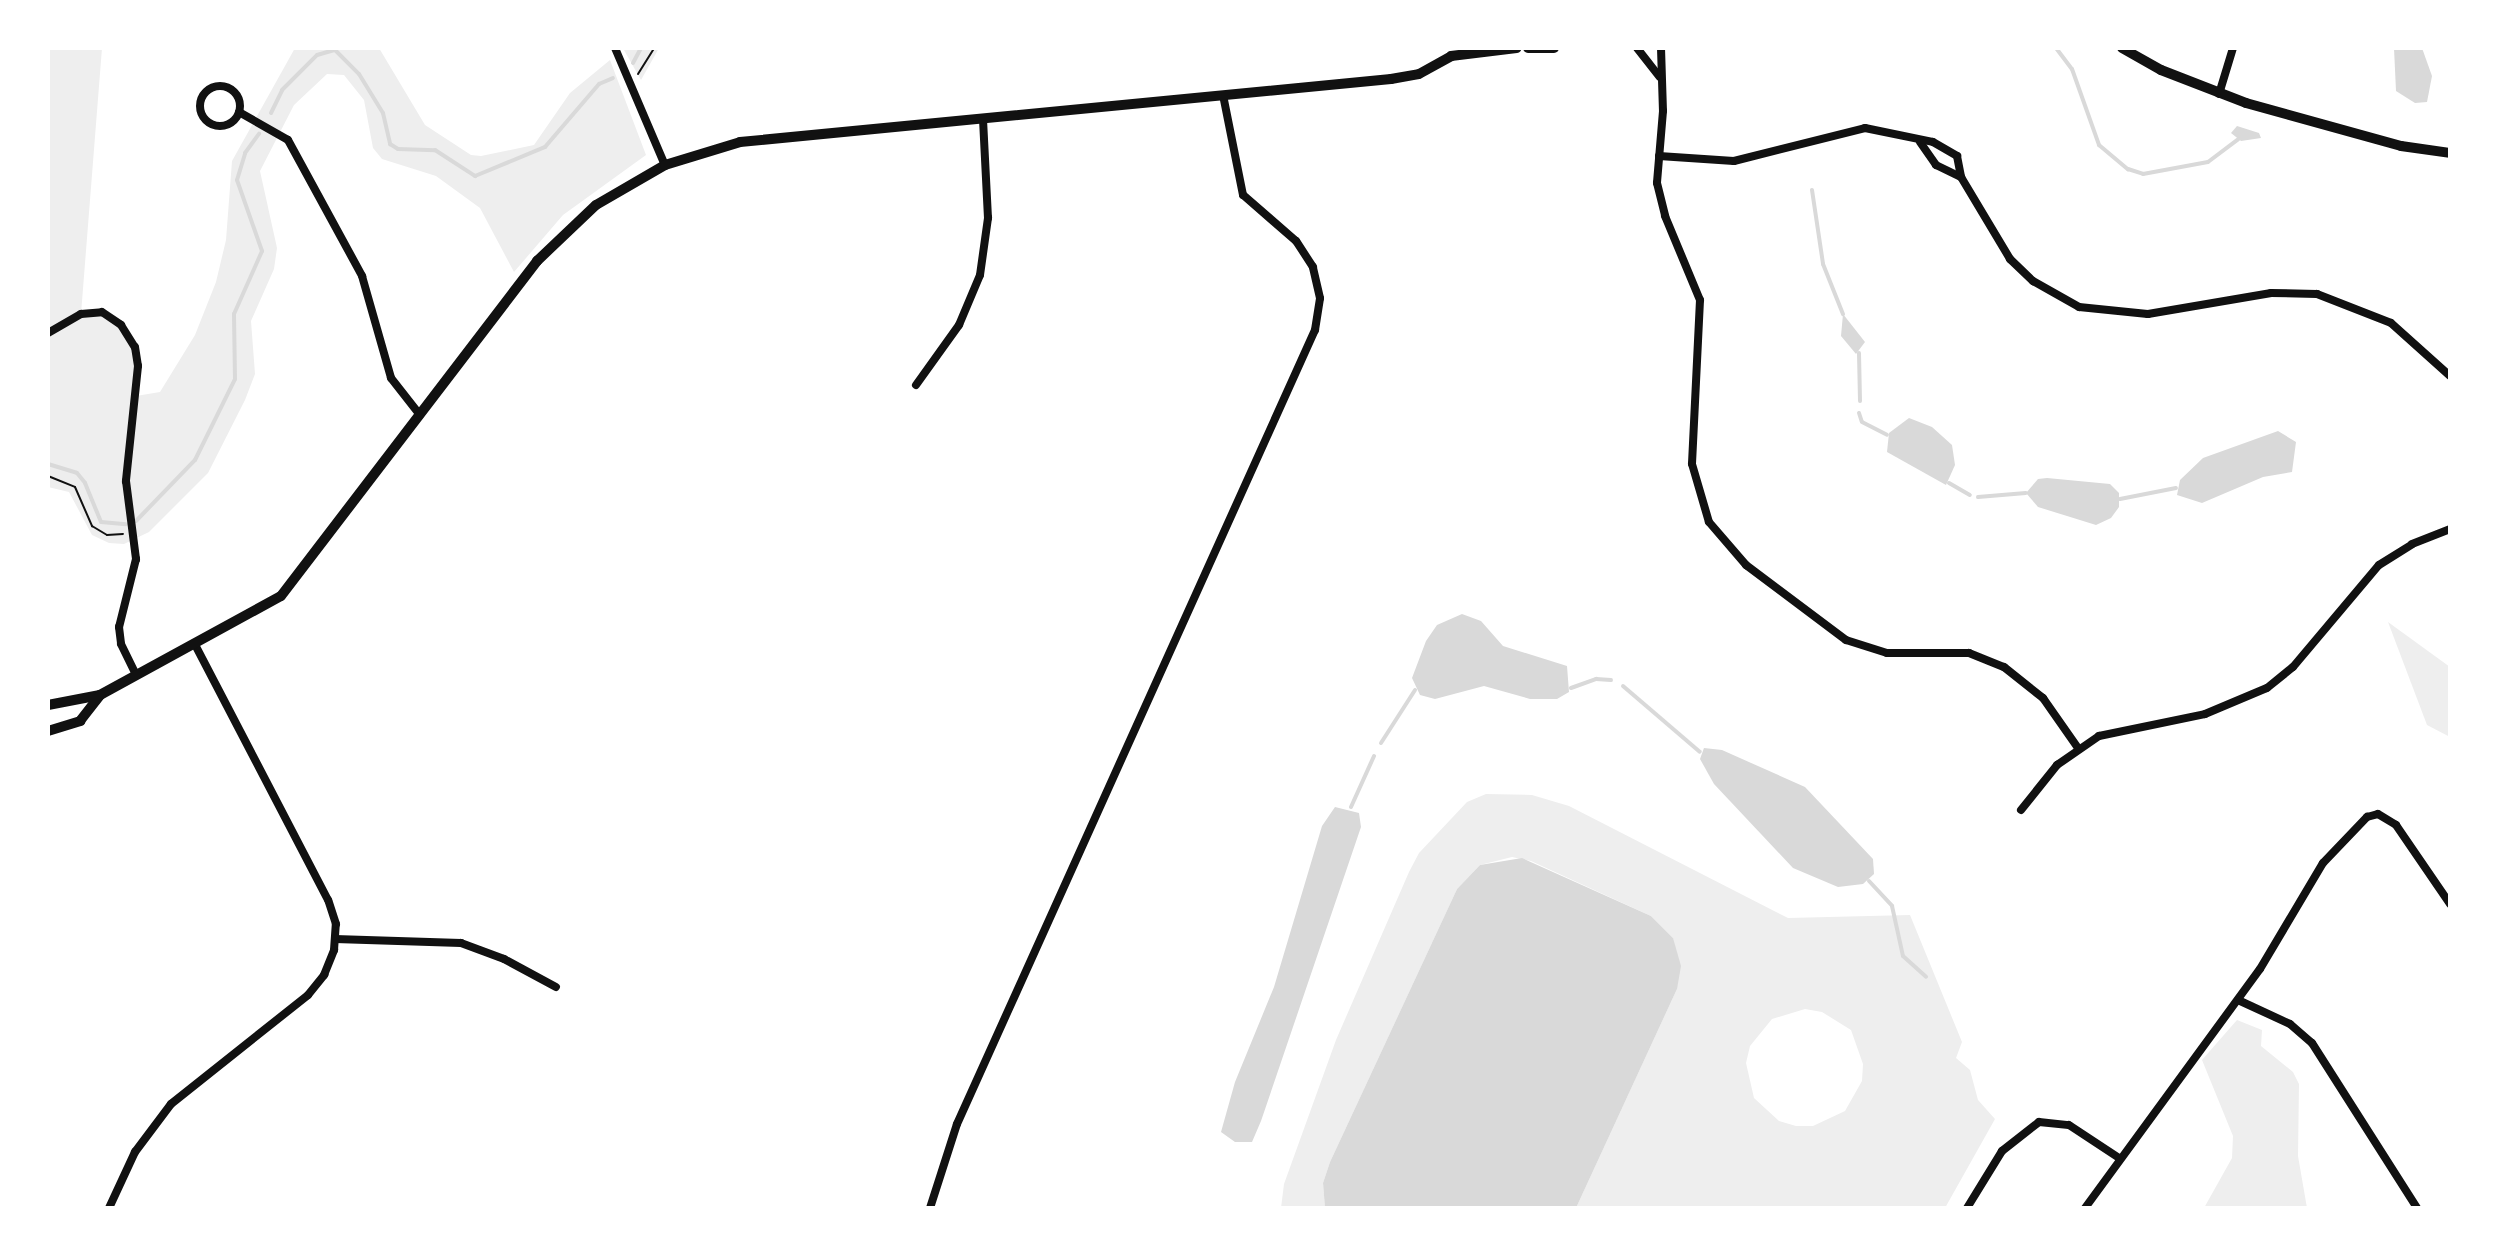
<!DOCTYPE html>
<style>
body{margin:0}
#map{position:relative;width:2498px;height:1256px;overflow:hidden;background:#fff;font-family:Overpass,sans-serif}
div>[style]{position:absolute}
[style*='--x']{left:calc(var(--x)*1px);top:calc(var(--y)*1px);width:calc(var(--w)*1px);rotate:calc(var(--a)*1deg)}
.green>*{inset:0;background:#eee}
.water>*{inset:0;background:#d9d9d9}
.stream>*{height:4px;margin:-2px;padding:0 2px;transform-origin:2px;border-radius:2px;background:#d9d9d9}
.path>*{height:2px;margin:-1px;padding:0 1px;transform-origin:1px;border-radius:1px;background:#111}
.minor>*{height:8px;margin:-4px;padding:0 4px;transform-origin:4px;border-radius:4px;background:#111}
.minor>.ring{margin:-4px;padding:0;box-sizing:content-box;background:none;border:8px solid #111;border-radius:50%}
.tertiary>*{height:10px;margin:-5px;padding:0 5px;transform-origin:5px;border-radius:5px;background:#111}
span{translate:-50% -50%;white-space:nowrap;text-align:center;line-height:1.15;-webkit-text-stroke:8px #fff;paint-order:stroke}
.frame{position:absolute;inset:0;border:50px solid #fff;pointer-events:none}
</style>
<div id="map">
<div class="green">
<div style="clip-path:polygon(48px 48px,102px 48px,81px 314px,111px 317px,135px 347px,136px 396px,160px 392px,195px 335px,216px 282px,226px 240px,232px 161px,295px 48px,379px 48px,425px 125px,471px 155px,481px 156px,534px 145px,570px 93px,610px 60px,646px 155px,563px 215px,514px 272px,480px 208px,436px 176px,382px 159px,373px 148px,364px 100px,344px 75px,327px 74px,294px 105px,260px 171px,277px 248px,274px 269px,251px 321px,255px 374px,245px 400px,208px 473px,149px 532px,124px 544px,109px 543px,92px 535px,69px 492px,48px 487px)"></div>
<div style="clip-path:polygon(623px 48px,659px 48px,641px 80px,624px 50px)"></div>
<div style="clip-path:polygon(2388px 622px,2450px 667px,2450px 737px,2427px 725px)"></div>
<div style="clip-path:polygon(evenodd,1486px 794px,1532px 795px,1569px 806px,1788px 918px,1910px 915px,1962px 1042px,1956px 1058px,1970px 1070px,1978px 1100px,1995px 1119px,1945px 1208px,1576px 1208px,1677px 989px,1673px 938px,1651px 916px,1531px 861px,1512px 857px,1480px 865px,1457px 889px,1330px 1162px,1323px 1183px,1325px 1208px,1281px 1208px,1284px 1184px,1336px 1040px,1409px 872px,1419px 853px,1467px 802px,1486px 794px,1805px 1009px,1822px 1012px,1851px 1030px,1863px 1064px,1862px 1081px,1845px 1111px,1813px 1126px,1796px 1126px,1779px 1121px,1754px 1098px,1746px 1063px,1750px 1046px,1772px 1019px,1805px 1009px)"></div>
<div style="clip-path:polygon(2237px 1020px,2262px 1030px,2261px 1046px,2293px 1072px,2299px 1084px,2298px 1156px,2307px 1208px,2204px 1208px,2232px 1158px,2233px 1136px,2202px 1060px)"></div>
</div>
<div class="water">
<div style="clip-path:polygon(2394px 48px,2422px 48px,2432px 76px,2427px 102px,2415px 103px,2396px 91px)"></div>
<div style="clip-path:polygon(2237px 126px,2259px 133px,2261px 138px,2241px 141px,2231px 133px)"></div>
<div style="clip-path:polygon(1843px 314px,1865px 342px,1856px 354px,1841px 336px)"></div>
<div style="clip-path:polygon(1909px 418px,1932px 427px,1952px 445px,1955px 465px,1946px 485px,1887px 452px,1889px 433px)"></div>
<div style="clip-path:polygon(2278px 431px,2296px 442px,2292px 472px,2263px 477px,2202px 503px,2177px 495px,2180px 480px,2203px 458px)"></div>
<div style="clip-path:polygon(2047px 478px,2110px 484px,2119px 493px,2119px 507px,2111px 518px,2096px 525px,2038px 507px,2026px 493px,2038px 479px)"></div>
<div style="clip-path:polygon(1462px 614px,1481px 621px,1503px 646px,1567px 666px,1569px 692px,1557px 699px,1530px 699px,1484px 686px,1435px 699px,1420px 695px,1412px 678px,1426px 641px,1437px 625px)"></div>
<div style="clip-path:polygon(1704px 748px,1722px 750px,1805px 787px,1873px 859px,1874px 874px,1863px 884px,1838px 887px,1793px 868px,1714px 784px,1700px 759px)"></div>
<div style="clip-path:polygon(1335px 807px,1359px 813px,1361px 827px,1261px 1121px,1252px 1142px,1235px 1142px,1221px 1132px,1235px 1082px,1274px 987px,1322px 826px)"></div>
<div style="clip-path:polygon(1522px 858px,1651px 916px,1673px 938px,1681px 966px,1677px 989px,1576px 1208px,1325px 1208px,1323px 1183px,1330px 1162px,1457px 889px,1480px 865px)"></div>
</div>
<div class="stream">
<div style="--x:2056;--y:48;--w:26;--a:53"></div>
<div style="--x:2072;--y:69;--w:81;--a:70.4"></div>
<div style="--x:2099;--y:145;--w:38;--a:40"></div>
<div style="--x:2128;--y:169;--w:16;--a:18"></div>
<div style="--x:2143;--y:174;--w:66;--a:-10.5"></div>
<div style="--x:2208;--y:162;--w:38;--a:-37"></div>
<div style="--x:633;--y:63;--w:17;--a:-62"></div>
<div style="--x:271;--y:113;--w:25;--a:-64"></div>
<div style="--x:282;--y:90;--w:49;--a:-45"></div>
<div style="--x:317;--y:55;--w:19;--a:-16"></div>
<div style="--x:335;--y:50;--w:34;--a:45"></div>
<div style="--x:359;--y:74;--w:46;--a:58.4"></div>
<div style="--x:383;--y:113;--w:32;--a:77"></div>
<div style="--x:390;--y:144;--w:9;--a:32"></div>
<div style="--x:398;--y:149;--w:37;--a:2"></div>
<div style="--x:435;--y:150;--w:48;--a:33"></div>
<div style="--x:475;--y:176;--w:76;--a:-22.5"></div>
<div style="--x:545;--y:147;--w:83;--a:-49.4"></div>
<div style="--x:599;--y:84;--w:15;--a:-23"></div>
<div style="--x:1812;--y:190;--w:75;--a:81.5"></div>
<div style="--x:1823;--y:264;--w:54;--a:68.2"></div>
<div style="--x:1859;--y:353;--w:48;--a:88.8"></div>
<div style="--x:1859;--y:413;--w:9;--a:72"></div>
<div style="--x:1862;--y:422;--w:28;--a:27"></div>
<div style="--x:48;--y:464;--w:30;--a:17"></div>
<div style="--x:77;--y:473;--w:13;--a:51"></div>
<div style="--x:85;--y:483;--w:42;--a:67.7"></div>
<div style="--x:101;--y:522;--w:25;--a:5"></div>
<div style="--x:1949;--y:483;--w:24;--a:30"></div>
<div style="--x:1978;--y:497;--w:48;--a:-4.8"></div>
<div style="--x:2120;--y:499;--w:57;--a:-11.1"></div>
<div style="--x:136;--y:521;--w:85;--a:-46"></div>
<div style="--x:195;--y:460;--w:90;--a:-63.7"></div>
<div style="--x:235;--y:379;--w:65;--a:-90.9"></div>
<div style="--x:234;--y:314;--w:69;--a:-66"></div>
<div style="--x:262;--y:251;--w:75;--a:-109.4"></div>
<div style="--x:237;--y:180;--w:28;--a:-73"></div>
<div style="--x:245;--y:153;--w:24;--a:-54"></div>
<div style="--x:1623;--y:686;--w:101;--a:40.6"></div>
<div style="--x:1571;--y:688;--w:27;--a:-20"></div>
<div style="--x:1596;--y:679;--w:15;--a:4"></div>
<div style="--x:1381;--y:743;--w:63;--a:-57.3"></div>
<div style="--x:1351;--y:807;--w:56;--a:-65.7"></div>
<div style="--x:1869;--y:881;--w:34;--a:47"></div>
<div style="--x:1892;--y:906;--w:51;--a:77.6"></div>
<div style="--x:1903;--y:956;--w:31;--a:42"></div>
</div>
<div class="path">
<div style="--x:638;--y:74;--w:31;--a:-58"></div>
<div style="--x:48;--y:476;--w:29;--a:22"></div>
<div style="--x:75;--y:487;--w:43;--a:66.4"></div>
<div style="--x:92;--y:526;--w:17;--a:31"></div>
<div style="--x:107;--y:535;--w:16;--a:-4"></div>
</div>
<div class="minor">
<div style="--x:615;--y:48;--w:127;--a:66.9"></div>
<div style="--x:1637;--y:48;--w:37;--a:52"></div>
<div style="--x:1661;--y:48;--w:63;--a:88.2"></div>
<div style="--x:1663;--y:111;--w:72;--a:94.8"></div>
<div style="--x:1657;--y:183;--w:34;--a:76"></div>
<div style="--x:1665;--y:216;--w:91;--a:67.4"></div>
<div style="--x:1700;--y:300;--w:164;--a:92.8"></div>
<div style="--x:1692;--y:464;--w:60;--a:73.7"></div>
<div style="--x:1709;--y:522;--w:57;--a:49.3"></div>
<div style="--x:1746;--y:565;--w:125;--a:36.9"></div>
<div style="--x:1846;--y:640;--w:43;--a:17.6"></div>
<div style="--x:1887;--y:653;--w:82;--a:0"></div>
<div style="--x:1969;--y:653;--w:38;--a:22"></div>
<div style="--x:2004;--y:667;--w:50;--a:38.5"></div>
<div style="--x:2043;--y:698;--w:61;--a:55"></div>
<div class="ring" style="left:200px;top:86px;width:32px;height:32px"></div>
<div style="--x:2219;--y:94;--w:48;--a:-73.1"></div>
<div style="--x:239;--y:112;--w:56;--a:29.7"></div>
<div style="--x:288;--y:140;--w:155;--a:61.4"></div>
<div style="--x:362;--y:276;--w:106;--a:74.1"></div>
<div style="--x:391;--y:378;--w:47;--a:51.9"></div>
<div style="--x:1920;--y:142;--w:28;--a:55"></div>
<div style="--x:1936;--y:165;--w:28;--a:26"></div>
<div style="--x:1659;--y:156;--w:75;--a:3.8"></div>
<div style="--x:1734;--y:161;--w:135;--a:-14.1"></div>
<div style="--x:1865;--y:128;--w:69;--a:11.6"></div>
<div style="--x:1933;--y:142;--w:28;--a:30"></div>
<div style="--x:1957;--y:156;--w:21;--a:79"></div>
<div style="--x:1961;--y:177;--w:96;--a:59.1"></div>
<div style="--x:2010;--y:259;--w:32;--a:44"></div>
<div style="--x:2033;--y:281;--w:53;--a:29.5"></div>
<div style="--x:2079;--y:307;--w:69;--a:5.8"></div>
<div style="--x:2148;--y:314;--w:125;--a:-9.7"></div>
<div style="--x:2271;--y:293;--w:46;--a:1.2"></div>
<div style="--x:2317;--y:294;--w:79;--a:21.4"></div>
<div style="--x:2391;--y:323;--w:79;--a:41.9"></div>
<div style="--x:48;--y:333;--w:38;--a:-30"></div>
<div style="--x:81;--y:314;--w:21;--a:-5"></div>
<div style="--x:102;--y:312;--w:23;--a:34"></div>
<div style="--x:121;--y:325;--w:26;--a:58"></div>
<div style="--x:135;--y:347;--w:19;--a:81"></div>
<div style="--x:138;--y:366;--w:116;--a:96"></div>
<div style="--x:126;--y:481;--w:79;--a:82.7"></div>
<div style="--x:136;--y:559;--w:70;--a:104"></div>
<div style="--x:119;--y:627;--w:17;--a:83"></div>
<div style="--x:121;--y:644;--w:34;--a:64"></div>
<div style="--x:916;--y:385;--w:74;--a:-54.4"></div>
<div style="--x:959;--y:325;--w:54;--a:-67.2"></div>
<div style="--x:980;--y:275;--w:58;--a:-82"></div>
<div style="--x:988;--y:218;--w:100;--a:-92.9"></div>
<div style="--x:2021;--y:810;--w:58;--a:-51.3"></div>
<div style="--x:2057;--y:765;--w:51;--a:-34.6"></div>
<div style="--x:2099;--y:736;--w:108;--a:-11.7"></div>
<div style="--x:2205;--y:714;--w:67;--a:-22.8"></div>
<div style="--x:2267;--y:688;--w:33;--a:-39"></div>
<div style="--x:2293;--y:667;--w:133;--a:-49.9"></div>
<div style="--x:2379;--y:565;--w:39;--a:-32"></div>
<div style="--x:2412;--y:544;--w:41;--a:-21.5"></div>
<div style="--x:335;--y:939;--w:126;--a:1.8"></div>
<div style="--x:461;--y:943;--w:46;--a:20.4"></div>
<div style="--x:504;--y:959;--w:59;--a:28.3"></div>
<div style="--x:2238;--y:1000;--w:57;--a:24.8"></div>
<div style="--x:2290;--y:1024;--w:29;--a:41"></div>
<div style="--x:2312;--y:1043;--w:196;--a:57.5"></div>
<div style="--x:109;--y:1208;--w:62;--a:-65.1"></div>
<div style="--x:135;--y:1152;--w:60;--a:-53.1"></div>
<div style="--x:171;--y:1104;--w:175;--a:-38.5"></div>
<div style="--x:308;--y:995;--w:26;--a:-51"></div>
<div style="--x:324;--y:975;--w:27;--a:-68"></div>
<div style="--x:334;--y:950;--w:26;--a:-86"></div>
<div style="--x:336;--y:924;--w:25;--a:-108"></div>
<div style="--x:328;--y:900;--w:288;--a:-117.5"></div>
<div style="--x:930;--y:1208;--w:88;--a:-72.2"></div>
<div style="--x:957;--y:1124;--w:871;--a:-65.73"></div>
<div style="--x:1315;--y:330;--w:32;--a:-81"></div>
<div style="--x:1320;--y:298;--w:32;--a:-103"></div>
<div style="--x:1313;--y:267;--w:31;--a:-123"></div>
<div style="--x:1296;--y:241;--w:70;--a:-139"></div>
<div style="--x:1243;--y:195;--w:102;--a:-101.3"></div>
<div style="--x:1967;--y:1208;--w:67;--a:-58.4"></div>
<div style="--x:2002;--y:1151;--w:47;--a:-38.1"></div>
<div style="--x:2039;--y:1122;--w:30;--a:6"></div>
<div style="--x:2069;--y:1125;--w:60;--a:33.4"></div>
<div style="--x:2085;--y:1208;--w:296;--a:-53.8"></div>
<div style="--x:2260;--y:969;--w:123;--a:-59.3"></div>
<div style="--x:2323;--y:863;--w:64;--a:-46.3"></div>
<div style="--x:2367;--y:817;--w:11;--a:-15"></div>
<div style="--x:2378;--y:814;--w:21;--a:31"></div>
<div style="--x:2396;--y:825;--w:96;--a:55.6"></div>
</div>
<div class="tertiary">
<div style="--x:1528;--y:48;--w:26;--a:0"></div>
<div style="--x:2122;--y:48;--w:45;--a:29.4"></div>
<div style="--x:2161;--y:70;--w:91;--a:21.2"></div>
<div style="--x:2246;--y:103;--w:161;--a:15.5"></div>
<div style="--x:2401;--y:146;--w:49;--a:8.1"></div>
<div style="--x:48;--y:705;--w:53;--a:-10.9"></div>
<div style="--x:100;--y:695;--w:206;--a:-28.7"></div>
<div style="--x:281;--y:596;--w:422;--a:-52.6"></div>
<div style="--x:537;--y:261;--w:81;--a:-43.5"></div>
<div style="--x:596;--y:205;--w:80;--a:-30.1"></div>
<div style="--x:665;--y:165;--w:78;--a:-17"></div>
<div style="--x:740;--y:142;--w:654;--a:-5.53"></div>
<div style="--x:1391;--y:79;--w:28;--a:-10"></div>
<div style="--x:1419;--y:74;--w:37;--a:-29"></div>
<div style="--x:1451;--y:56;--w:66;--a:-6.9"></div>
<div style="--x:48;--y:731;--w:34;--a:-17"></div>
<div style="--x:80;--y:721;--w:33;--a:-52"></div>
</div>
<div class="frame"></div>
</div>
